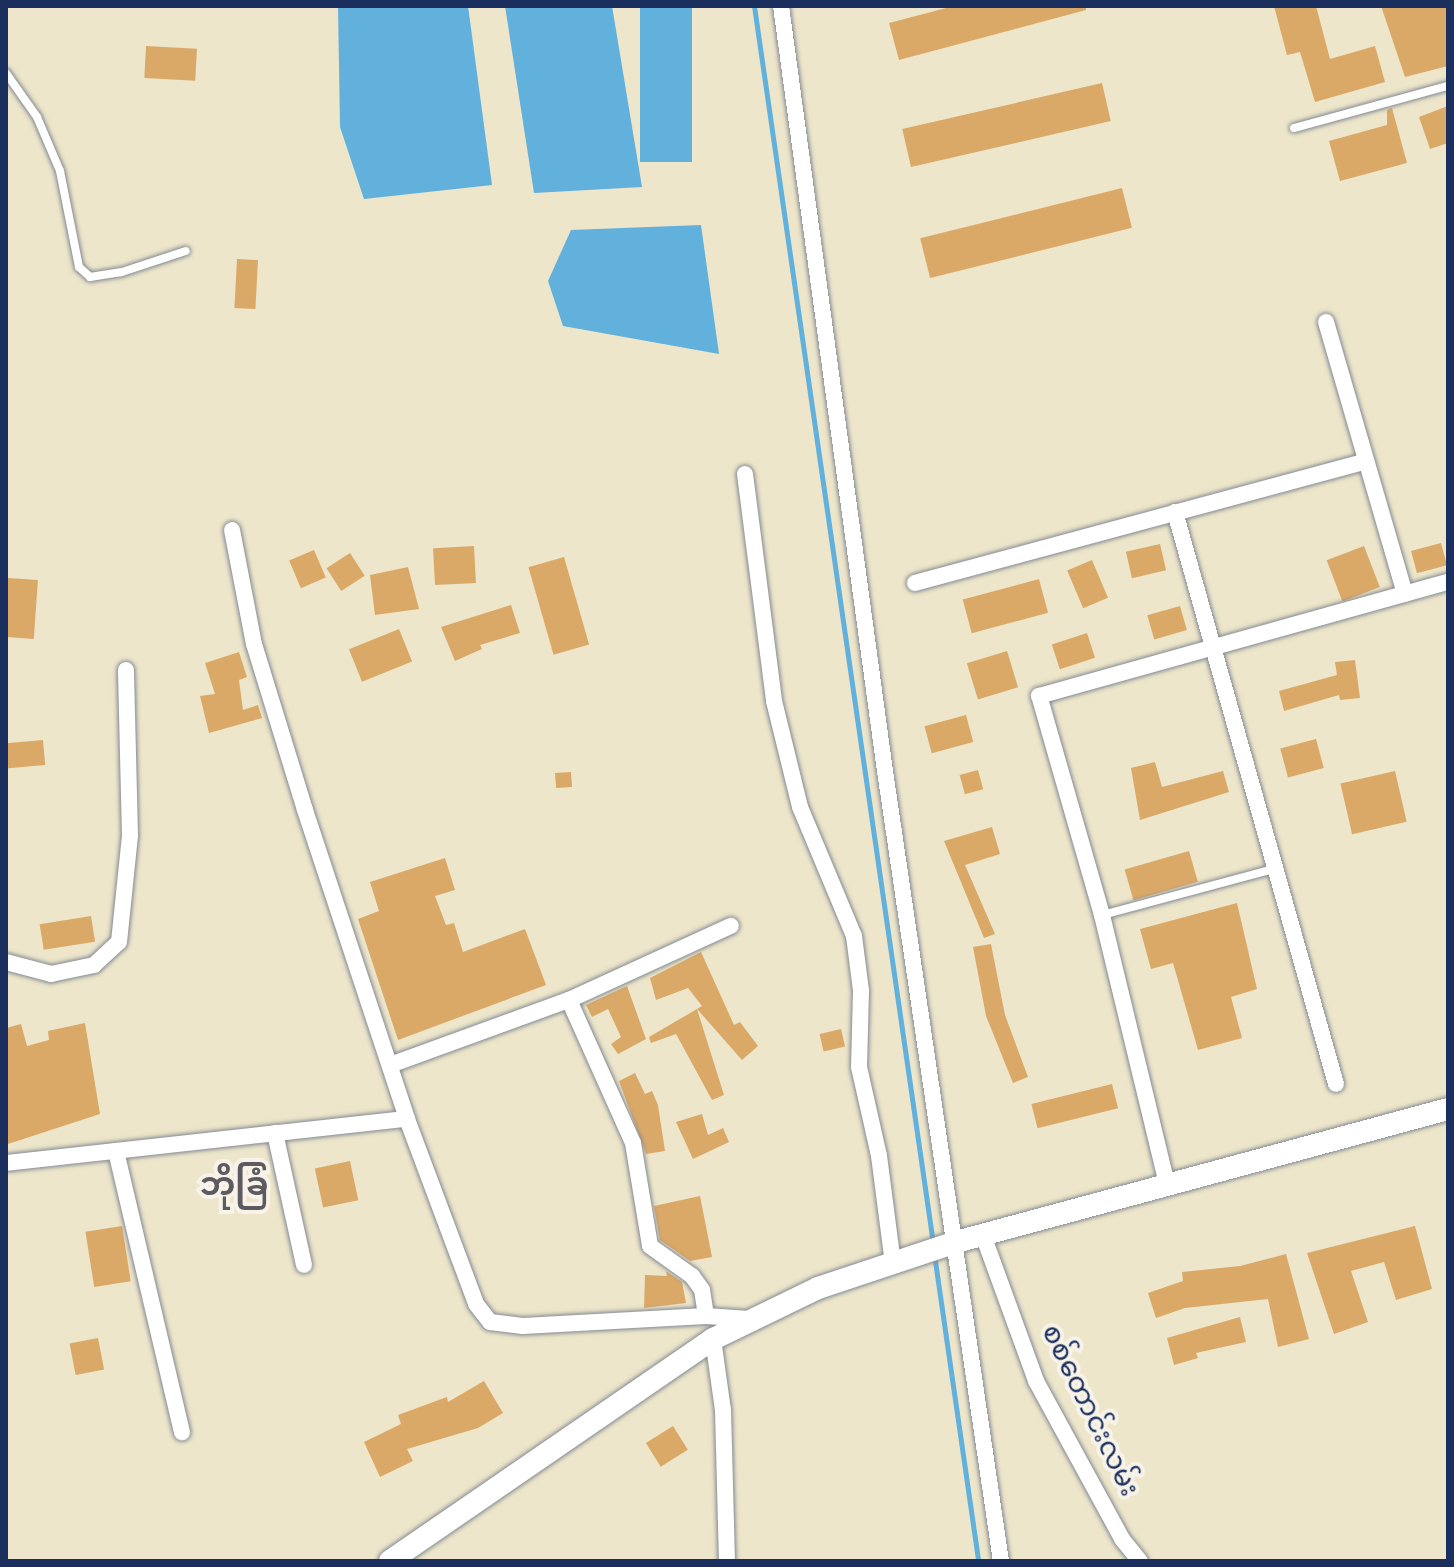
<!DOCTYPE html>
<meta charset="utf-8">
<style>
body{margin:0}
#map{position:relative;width:1454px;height:1567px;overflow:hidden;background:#ede6ca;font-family:Dekko,"Noto Sans Myanmar",sans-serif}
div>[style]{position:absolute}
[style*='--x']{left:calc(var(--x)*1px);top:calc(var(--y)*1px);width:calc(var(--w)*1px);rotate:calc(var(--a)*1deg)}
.water>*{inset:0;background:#62b0dc;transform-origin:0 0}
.stream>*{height:5px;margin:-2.5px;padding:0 2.5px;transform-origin:2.5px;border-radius:2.5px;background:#62b0dc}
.building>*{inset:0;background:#dba967;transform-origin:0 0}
.roads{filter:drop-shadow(0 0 2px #848a94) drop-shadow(0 0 2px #848a94)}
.lane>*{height:8px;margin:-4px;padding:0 4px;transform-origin:4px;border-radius:4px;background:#fff}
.street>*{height:16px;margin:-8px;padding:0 8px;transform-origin:8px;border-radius:8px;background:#fff}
.secondary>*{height:22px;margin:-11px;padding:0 11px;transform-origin:11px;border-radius:11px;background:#fff}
span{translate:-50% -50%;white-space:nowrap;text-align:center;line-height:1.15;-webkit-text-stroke:8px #f7f3e8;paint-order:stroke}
.street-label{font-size:28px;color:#1b2f5e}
.quarter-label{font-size:32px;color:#5e5a61;font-weight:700}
.frame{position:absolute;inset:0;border:8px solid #1b2f5e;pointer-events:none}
</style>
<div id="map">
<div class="water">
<div style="clip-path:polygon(338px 6px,468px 6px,492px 185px,364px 199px,340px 127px)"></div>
<div style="clip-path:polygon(505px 6px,612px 6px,642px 187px,534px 193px)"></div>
<div style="left:640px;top:6px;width:52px;height:156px"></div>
<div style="clip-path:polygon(701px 225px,719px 354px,563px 326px,548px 281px,571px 230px)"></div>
</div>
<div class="stream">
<div style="--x:754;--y:6;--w:1251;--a:81.77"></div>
<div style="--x:934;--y:1254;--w:310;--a:81.8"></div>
</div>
<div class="building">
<div style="clip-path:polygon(954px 6px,1086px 6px,1086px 10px,899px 60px,889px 23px)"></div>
<div style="clip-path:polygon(1274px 6px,1316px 6px,1330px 59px,1375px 46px,1385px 82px,1315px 102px,1300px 52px,1287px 55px)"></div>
<div style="clip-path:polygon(1381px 6px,1448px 6px,1448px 66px,1405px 77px)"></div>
<div style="left:146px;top:46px;width:51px;height:32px;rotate:3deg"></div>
<div style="left:1102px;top:83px;width:39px;height:205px;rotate:77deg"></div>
<div style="clip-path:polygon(1448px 106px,1448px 143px,1430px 149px,1419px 117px)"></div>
<div style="clip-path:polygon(1392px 108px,1407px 163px,1340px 181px,1329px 141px,1387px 125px,1387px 110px)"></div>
<div style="left:1122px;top:188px;width:41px;height:208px;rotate:76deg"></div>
<div style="left:237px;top:259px;width:21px;height:49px;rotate:3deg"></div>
<div style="left:1441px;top:543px;width:23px;height:31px;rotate:75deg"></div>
<div style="left:1160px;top:544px;width:27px;height:35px;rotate:77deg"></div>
<div style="left:474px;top:546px;width:37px;height:41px;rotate:87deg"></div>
<div style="left:1364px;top:546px;width:44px;height:40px;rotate:69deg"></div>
<div style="left:314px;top:550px;width:30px;height:27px;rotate:67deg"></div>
<div style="left:350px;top:553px;width:27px;height:28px;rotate:57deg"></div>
<div style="left:564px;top:557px;width:91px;height:37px;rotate:74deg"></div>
<div style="left:1092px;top:560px;width:41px;height:27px;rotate:67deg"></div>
<div style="clip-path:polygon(408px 567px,419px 609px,375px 615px,370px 575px)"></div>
<div style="left:8px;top:578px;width:30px;height:59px;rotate:4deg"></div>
<div style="left:1039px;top:579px;width:35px;height:79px;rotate:75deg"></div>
<div style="clip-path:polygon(511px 605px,520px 633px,480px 645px,482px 649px,455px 661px,441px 627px)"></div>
<div style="left:1180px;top:606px;width:25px;height:34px;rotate:74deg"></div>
<div style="left:399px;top:629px;width:35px;height:54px;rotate:68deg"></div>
<div style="left:1087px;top:633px;width:26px;height:37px;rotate:72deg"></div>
<div style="left:1007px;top:651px;width:38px;height:42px;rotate:73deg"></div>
<div style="clip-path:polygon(239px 652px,247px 677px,239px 680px,243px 710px,258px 705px,262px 718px,209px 733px,200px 696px,215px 694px,205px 663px)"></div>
<div style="clip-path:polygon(1355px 660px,1360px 698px,1340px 700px,1339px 695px,1284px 711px,1279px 691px,1337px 675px,1335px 662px)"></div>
<div style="left:966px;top:715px;width:28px;height:43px;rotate:75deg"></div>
<div style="left:1316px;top:739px;width:30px;height:37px;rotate:75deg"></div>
<div style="left:43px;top:740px;width:25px;height:37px;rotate:85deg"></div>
<div style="clip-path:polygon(1155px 762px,1162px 787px,1223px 771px,1229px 792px,1140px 820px,1131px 768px)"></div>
<div style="left:978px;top:770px;width:20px;height:19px;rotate:75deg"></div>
<div style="left:1395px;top:771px;width:52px;height:56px;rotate:77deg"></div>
<div style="left:571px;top:772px;width:15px;height:16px;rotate:86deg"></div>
<div style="clip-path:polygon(992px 827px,1000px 854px,965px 865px,995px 934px,984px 938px,944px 841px)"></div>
<div style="left:1189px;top:851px;width:32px;height:67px;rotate:74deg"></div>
<div style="clip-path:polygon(445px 858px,455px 890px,435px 896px,446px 925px,454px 923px,463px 952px,525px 929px,546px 985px,398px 1040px,358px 919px,379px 911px,370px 882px)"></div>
<div style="clip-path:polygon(1237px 903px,1257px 989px,1231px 997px,1242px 1038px,1198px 1050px,1173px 963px,1151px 969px,1140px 929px)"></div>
<div style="left:91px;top:916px;width:26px;height:52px;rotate:81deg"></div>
<div style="clip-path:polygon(991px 944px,1005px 1015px,1028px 1077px,1013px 1083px,986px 1016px,973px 947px)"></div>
<div style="clip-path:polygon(701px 952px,734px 1025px,740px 1022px,758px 1046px,742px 1060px,697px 1009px,702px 1006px,688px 988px,656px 1000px,650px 978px)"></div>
<div style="clip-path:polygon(627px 986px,646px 1039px,618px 1054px,611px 1044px,621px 1037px,608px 1009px,592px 1017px,586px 1005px)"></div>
<div style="clip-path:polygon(697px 1009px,724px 1095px,712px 1100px,676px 1034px,651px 1043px,649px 1037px)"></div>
<div style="clip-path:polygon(85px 1023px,100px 1114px,8px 1144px,6px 1028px,21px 1024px,27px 1046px,49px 1040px,48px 1031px)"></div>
<div style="left:841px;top:1029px;width:18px;height:22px;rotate:77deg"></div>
<div style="clip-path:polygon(635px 1073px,645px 1094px,652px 1091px,658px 1105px,665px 1151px,646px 1154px,619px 1081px)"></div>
<div style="left:1112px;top:1084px;width:25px;height:83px;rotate:76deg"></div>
<div style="clip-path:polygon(702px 1114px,708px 1135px,723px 1128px,729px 1142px,693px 1159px,676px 1122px)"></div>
<div style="left:350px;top:1161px;width:40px;height:36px;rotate:78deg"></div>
<div style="clip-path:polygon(700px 1196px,712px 1257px,690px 1261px,660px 1240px,654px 1206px)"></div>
<div style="left:122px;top:1226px;width:56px;height:37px;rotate:81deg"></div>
<div style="clip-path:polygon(1415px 1226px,1432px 1289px,1396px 1300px,1384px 1262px,1351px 1271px,1368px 1322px,1334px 1334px,1307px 1253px)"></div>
<div style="clip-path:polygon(1286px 1254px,1309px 1339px,1278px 1347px,1268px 1299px,1185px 1308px,1156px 1318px,1148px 1293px,1183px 1281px,1182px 1272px,1240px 1266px)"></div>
<div style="clip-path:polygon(666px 1271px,682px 1282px,686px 1303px,644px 1308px,645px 1275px,667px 1276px)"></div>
<div style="clip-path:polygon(1240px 1317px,1246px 1342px,1196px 1353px,1198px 1358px,1174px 1365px,1167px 1338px)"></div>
<div style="left:98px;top:1338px;width:32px;height:29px;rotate:79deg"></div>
<div style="clip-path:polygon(484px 1381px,503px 1413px,478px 1428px,407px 1449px,413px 1461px,380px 1477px,364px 1442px,401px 1424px,398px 1415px,447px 1397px,448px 1402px)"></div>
<div style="left:673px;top:1426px;width:28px;height:32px;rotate:58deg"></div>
</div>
<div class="roads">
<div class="lane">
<div style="--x:6;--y:73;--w:54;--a:54.8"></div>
<div style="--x:37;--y:117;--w:59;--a:66.9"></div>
<div style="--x:60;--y:171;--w:98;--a:78.8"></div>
<div style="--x:79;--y:267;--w:15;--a:42"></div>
<div style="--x:90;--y:277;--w:32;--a:-9"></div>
<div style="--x:122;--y:272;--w:67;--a:-18.2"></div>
<div style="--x:1294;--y:128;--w:160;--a:-15.3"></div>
<div style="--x:1102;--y:915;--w:178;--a:-15"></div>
</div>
<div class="street">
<div style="--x:781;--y:6;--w:772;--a:82.26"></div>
<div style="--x:885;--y:771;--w:798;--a:81.65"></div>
<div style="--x:1326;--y:322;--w:283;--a:73.8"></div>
<div style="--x:745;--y:474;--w:229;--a:82.7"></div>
<div style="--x:774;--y:701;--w:109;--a:76.2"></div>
<div style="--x:800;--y:807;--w:140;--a:67.3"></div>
<div style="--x:854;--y:936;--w:55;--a:82.7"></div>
<div style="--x:861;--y:991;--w:76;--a:91.5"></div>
<div style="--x:859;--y:1067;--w:91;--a:77.3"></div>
<div style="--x:879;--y:1156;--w:109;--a:82.6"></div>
<div style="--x:1175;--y:512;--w:594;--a:74.28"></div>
<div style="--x:232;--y:530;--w:116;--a:79.1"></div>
<div style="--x:254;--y:644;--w:174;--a:72.9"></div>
<div style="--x:305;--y:810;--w:325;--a:71.7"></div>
<div style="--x:407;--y:1119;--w:197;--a:69.5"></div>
<div style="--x:476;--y:1304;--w:23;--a:52"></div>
<div style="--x:490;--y:1322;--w:33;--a:7"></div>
<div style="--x:523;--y:1326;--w:183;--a:-3.1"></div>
<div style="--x:706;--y:1316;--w:43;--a:4"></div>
<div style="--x:915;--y:583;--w:467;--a:-15.1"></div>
<div style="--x:6;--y:962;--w:47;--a:14.9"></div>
<div style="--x:51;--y:974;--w:44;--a:-11.8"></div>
<div style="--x:94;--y:965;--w:34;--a:-43"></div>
<div style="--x:119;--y:942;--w:107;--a:-84.1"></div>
<div style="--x:130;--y:836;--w:166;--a:-91.4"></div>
<div style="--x:569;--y:1000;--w:157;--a:65.9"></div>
<div style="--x:633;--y:1143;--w:104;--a:80.6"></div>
<div style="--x:650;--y:1246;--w:52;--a:35.5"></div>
<div style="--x:692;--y:1276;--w:17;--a:54"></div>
<div style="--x:702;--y:1290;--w:26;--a:81"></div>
<div style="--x:390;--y:1065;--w:190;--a:-20"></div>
<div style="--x:569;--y:1000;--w:178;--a:-24.6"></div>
<div style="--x:275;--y:1133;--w:135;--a:77.6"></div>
<div style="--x:116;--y:1151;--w:289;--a:76.8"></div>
<div style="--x:6;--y:1163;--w:403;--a:-6.3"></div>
<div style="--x:1167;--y:1184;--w:277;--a:-103.6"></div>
<div style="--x:1102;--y:915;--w:228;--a:-106"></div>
<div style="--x:1039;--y:696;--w:425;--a:-15.6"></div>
<div style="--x:983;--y:1235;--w:155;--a:70"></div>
<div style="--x:1036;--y:1381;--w:180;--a:61.4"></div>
<div style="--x:1122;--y:1539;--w:28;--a:51"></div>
<div style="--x:713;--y:1339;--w:72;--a:82"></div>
<div style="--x:723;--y:1410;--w:151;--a:88.5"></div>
</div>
<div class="secondary">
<div style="--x:390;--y:1561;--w:392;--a:-34.5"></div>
<div style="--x:713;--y:1339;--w:117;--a:-25.9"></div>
<div style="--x:818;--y:1288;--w:145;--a:-18.4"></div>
<div style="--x:956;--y:1242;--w:510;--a:-15.13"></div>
</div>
</div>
<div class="street-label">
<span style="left:1087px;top:1412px;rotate:64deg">စစ်တောင်းလမ်း</span>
</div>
<div class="quarter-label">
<span style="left:234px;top:1189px">ဘိုခြံ</span>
</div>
<div class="frame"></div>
</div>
